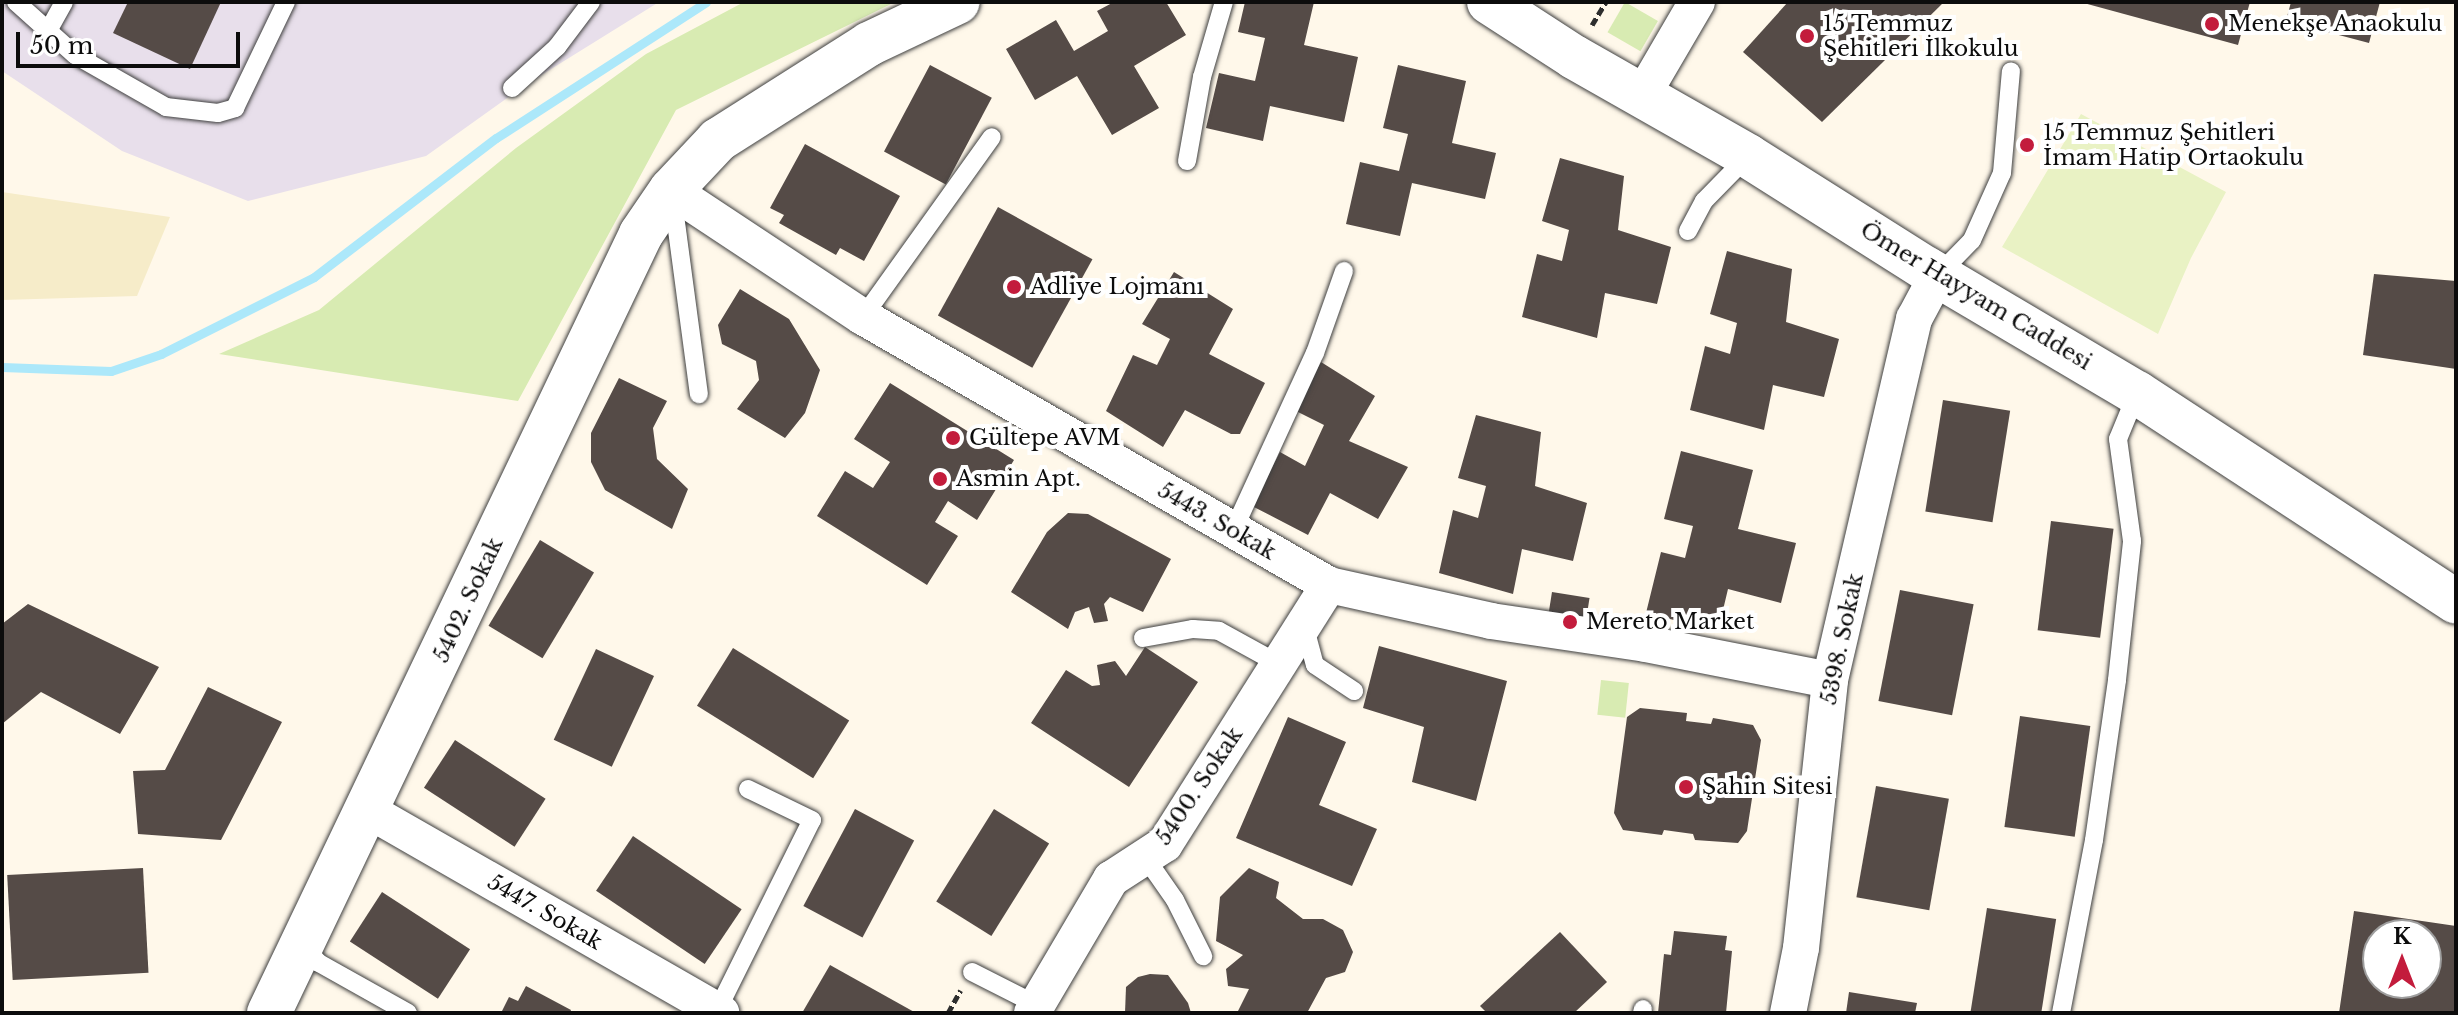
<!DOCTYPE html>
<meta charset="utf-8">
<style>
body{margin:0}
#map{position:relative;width:2458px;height:1015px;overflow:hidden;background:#fff8ea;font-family:"Libre Baskerville",serif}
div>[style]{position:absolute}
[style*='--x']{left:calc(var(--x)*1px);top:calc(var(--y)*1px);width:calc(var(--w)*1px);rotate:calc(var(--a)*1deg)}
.industrial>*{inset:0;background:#e8dfeb}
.farmland>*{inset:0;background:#f6ecc9}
.green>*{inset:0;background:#d8ebb2;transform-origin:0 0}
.pitch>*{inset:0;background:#e9f2c4}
.stream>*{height:9px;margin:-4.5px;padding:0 4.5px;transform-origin:4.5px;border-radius:4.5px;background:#ace8fa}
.building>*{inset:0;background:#554b47;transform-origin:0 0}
.path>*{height:5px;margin-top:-2.5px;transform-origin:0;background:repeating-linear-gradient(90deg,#2e2e2e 0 8px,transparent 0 12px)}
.roads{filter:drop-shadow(0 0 2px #3f3f3f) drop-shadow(0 0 2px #3f3f3f)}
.service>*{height:18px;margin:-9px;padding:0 9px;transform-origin:9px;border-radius:9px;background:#fff}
.minor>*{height:36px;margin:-18px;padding:0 18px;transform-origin:18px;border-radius:18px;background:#fff}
.tertiary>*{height:44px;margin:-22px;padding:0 22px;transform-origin:22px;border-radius:22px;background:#fff}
.dots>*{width:22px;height:22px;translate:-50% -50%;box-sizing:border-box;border:4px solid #fff;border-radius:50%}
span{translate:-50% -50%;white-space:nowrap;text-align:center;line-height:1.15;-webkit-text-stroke:8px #fff;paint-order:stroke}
.poi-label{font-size:22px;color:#0c0c0c}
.left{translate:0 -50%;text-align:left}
.street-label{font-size:22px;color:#0c0c0c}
.frame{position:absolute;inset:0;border:4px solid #0c0c0c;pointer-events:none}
.north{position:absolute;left:2362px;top:919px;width:80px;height:80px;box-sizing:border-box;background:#fff;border:2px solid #9e9e9e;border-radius:50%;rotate:0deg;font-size:22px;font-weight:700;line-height:32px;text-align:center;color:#0c0c0c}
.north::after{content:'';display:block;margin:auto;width:28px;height:36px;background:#c31c3c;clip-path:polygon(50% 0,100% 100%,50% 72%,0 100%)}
.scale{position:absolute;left:16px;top:32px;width:224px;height:36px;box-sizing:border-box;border:4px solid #0c0c0c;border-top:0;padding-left:10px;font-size:24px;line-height:28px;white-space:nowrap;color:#0c0c0c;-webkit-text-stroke:6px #fff;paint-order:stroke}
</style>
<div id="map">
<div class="industrial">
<div style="clip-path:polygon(2px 2px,659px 2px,527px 84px,426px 156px,248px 201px,122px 151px,2px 71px)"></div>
</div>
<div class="farmland">
<div style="clip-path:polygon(2px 192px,170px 217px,137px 296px,2px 300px)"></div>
</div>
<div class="green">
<div style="clip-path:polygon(744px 2px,895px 2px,676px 110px,518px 401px,219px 354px,319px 310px,516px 148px,646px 54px)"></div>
<div style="left:1625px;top:2px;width:38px;height:35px;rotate:30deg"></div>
<div style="left:1601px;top:680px;width:28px;height:35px;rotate:6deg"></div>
</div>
<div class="pitch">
<div style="clip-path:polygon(2081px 114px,2226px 192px,2191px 258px,2158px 334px,2002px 247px)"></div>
</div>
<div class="stream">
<div style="--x:2;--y:367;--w:109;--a:2.1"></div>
<div style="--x:111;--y:371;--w:53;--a:-18.8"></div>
<div style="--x:161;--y:354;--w:171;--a:-26.7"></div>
<div style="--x:314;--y:277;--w:229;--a:-37.4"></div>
<div style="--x:496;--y:138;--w:250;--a:-32.9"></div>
</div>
<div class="building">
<div style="clip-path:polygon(128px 2px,221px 2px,190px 69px,113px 33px)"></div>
<div style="clip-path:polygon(1114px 2px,1166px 2px,1186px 35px,1134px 66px,1159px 108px,1112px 135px,1077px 76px,1035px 100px,1006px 49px,1056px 20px,1074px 51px,1108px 31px,1097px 11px)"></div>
<div style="clip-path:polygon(1245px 2px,1314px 2px,1304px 45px,1358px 57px,1344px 122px,1270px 106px,1263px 141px,1206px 128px,1219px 73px,1255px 81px,1265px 38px,1238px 32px)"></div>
<div style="clip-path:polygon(1788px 2px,1944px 2px,1822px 122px,1743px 52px)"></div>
<div style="clip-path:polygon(2080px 2px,2250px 2px,2238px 45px)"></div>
<div style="clip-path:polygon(2291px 2px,2380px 2px,2369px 43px,2286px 21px)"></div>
<div style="left:930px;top:65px;width:70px;height:98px;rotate:28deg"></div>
<div style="clip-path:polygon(1398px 65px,1466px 81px,1452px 143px,1496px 153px,1485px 199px,1412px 183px,1400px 236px,1346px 224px,1360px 162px,1399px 171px,1408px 134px,1383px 128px)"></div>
<div style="clip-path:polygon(805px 144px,900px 196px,864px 261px,840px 248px,836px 255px,779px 223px,784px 215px,770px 208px)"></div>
<div style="clip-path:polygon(1560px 158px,1624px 176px,1618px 230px,1671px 247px,1657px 304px,1605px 293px,1597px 338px,1522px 317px,1537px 254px,1562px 261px,1569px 230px,1542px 221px)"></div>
<div style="left:998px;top:207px;width:108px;height:124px;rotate:29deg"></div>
<div style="clip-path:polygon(1727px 251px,1792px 269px,1786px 322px,1839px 339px,1824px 397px,1773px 385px,1764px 430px,1690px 410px,1705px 346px,1730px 354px,1737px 323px,1710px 314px)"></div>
<div style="clip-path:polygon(1174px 272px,1233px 309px,1209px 354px,1265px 383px,1240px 434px,1231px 434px,1185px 410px,1163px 447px,1106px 411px,1133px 355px,1157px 365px,1170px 339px,1142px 324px)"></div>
<div style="clip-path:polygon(2374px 274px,2456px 281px,2456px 369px,2363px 355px)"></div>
<div style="clip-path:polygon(740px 289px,789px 319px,820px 370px,805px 413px,785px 438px,737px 409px,759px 380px,756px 361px,722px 344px,718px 325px)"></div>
<div style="clip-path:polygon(1321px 362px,1375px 396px,1349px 441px,1408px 467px,1378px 519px,1330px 493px,1308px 535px,1252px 506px,1280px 452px,1305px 466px,1324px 425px,1294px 410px)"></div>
<div style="clip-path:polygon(619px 378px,667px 401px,653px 428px,657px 459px,688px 489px,672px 529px,605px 490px,591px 462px,591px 433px)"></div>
<div style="clip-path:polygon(890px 383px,1014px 460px,977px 520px,948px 501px,935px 522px,958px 536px,927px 585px,817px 516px,845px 471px,873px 488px,890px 462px,854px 439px)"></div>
<div style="left:1943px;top:400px;width:68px;height:113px;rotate:9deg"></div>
<div style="clip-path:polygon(1476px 415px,1541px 432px,1535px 486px,1587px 503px,1573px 561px,1522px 549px,1513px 594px,1439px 573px,1453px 510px,1478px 518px,1486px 486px,1458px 478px)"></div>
<div style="clip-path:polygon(1681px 451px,1753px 470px,1738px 529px,1796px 543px,1781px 603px,1728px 589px,1718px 631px,1646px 613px,1661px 552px,1685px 558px,1693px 526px,1664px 519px)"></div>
<div style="clip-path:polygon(1068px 513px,1088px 514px,1171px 559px,1143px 612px,1110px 597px,1104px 604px,1108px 621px,1094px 623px,1089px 607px,1075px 612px,1068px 629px,1011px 592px,1047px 532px)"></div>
<div style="left:2051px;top:521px;width:63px;height:110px;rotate:7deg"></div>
<div style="left:540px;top:540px;width:63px;height:100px;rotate:31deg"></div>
<div style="left:1900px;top:590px;width:75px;height:113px;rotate:11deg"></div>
<div style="left:1552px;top:592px;width:38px;height:34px;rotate:9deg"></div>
<div style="clip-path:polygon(28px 604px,159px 667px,120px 734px,41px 692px,2px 724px,2px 624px)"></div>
<div style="clip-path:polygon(1379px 646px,1507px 681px,1476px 801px,1412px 782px,1424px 727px,1363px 708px)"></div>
<div style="clip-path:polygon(1145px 647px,1198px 682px,1129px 787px,1031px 723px,1066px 670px,1092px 686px,1100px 685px,1097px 665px,1115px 661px,1126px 676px)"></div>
<div style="left:733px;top:648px;width:137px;height:68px;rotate:32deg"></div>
<div style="left:596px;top:649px;width:64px;height:100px;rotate:25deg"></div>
<div style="clip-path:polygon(208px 687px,282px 722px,221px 840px,138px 834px,133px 771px,165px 770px)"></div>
<div style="clip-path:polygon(1640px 708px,1687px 713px,1686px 721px,1711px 724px,1713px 718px,1753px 725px,1761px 740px,1747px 831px,1738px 843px,1695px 840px,1693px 834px,1664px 830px,1662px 835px,1623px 830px,1614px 813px,1627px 717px)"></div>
<div style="left:2020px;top:716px;width:71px;height:112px;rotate:8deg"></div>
<div style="clip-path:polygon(1288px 717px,1346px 742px,1319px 805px,1377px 829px,1352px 886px,1236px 838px)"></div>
<div style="left:455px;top:740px;width:108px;height:57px;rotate:33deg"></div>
<div style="left:1876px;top:786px;width:74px;height:113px;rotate:10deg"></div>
<div style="left:855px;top:809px;width:67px;height:110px;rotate:28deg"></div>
<div style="left:994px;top:809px;width:65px;height:109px;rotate:32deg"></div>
<div style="left:633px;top:836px;width:131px;height:66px;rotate:34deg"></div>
<div style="left:143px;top:868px;width:105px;height:136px;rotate:87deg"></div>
<div style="clip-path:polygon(1249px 868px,1279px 882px,1276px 898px,1303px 919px,1323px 919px,1343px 930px,1353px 952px,1345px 972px,1326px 978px,1307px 1013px,1237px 1013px,1249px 989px,1228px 986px,1226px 969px,1243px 955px,1216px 941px,1220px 897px)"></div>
<div style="left:382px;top:892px;width:105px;height:59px;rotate:33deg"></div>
<div style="left:1987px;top:908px;width:70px;height:106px;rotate:9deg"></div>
<div style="clip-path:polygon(evenodd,2354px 911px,2456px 926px,2456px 1013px,2339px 1013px,2354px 911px,2378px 935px,2426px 935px,2426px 983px,2378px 983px,2378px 935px)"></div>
<div style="clip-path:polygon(1674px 931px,1727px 936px,1725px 950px,1732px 951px,1726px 1013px,1658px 1013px,1664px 954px,1671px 955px)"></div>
<div style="clip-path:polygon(1560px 932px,1607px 982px,1574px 1013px,1487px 1013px,1480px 1006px)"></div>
<div style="clip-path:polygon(830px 965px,916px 1013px,802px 1013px)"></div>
<div style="clip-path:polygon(1150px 974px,1168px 975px,1188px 1003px,1191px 1013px,1125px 1013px,1126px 987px,1138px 977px)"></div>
<div style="clip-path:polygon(526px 986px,571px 1010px,570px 1013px,501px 1013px,509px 997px,518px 1001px)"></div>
<div style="clip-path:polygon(1849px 992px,1917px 1003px,1915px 1013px,1846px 1013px)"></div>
</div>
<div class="path">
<div style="--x:1592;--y:25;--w:27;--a:-59"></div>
<div style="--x:948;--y:1013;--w:26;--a:-61"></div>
</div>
<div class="roads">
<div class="service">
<div style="--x:16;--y:2;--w:79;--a:41.9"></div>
<div style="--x:75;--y:55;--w:105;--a:29.7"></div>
<div style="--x:166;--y:107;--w:52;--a:6.6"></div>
<div style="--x:218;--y:113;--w:18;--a:-16"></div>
<div style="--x:235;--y:108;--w:118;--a:-64.3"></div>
<div style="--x:48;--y:31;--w:33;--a:-61"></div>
<div style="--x:512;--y:88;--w:61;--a:-42.3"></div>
<div style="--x:557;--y:47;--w:56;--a:-52.9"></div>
<div style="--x:1187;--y:161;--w:85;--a:-79.9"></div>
<div style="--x:1202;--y:77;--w:78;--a:-73.7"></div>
<div style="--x:673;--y:200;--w:196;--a:82.4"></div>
<div style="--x:1688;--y:231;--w:34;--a:-62"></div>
<div style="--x:1704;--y:201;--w:63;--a:-45.6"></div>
<div style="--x:1937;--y:276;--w:50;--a:-45.8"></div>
<div style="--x:1972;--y:240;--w:73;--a:-65.9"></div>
<div style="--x:2002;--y:173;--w:102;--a:-85"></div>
<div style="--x:863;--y:317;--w:221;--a:-54.4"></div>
<div style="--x:1233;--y:531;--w:196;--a:-65.3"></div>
<div style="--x:1315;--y:353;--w:87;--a:-70.5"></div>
<div style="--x:1305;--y:628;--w:38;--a:75"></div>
<div style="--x:1315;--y:665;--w:47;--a:33.7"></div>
<div style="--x:1143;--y:638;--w:51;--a:-10.2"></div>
<div style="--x:1193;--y:629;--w:26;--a:4"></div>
<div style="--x:1219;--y:631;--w:68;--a:28.8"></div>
<div style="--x:1145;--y:857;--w:52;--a:55.1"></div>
<div style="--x:1175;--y:900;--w:63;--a:63.4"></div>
<div style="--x:303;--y:946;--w:23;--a:47"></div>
<div style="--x:319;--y:963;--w:102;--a:29.3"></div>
<div style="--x:972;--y:972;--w:73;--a:26.9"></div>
<div style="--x:717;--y:1011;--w:213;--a:-63.6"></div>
<div style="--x:812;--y:820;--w:71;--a:-154.2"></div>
<div style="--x:1642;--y:1013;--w:4;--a:-76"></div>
<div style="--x:2061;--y:1013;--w:176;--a:-79.2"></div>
<div style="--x:2094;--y:840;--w:162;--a:-81.8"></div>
<div style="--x:2117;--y:680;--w:140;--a:-83.8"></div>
<div style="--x:2132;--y:541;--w:103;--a:-97.8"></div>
<div style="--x:2118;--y:439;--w:50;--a:-67.6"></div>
</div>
<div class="minor">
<div style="--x:1642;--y:96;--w:109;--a:-59.7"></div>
<div style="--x:671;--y:190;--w:230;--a:33.5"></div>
<div style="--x:863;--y:317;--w:538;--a:29.9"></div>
<div style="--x:1329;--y:585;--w:166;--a:12.5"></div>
<div style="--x:1491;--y:621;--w:157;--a:8.4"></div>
<div style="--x:1646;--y:644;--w:187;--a:11.1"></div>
<div style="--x:369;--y:811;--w:406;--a:29.8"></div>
<div style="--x:1032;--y:1013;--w:156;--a:-59.5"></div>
<div style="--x:1111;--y:879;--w:64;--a:-32.9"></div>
<div style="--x:1165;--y:844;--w:307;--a:-57.7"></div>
<div style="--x:1788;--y:1013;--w:66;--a:-78.7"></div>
<div style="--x:1801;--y:948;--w:270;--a:-83.8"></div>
<div style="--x:1830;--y:680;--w:371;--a:-76.9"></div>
<div style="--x:1914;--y:319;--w:49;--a:-61.9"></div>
</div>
<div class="tertiary">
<div style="--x:1489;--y:2;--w:101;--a:32.9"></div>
<div style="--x:1574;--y:57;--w:200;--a:29.6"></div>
<div style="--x:1748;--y:156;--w:212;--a:32.3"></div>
<div style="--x:1927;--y:269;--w:244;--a:30.6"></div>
<div style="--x:2137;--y:393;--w:381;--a:33.2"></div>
<div style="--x:269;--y:1013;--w:863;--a:-64.47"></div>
<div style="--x:641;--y:234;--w:53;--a:-55.7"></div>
<div style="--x:671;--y:190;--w:69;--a:-46.8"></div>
<div style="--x:718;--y:140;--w:179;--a:-32.4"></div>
<div style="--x:869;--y:44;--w:98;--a:-25.3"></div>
</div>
</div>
<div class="dots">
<div style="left:2212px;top:24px;background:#c31c3c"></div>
<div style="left:1807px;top:36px;background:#c31c3c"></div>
<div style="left:2027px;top:145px;background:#c31c3c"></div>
<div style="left:1014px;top:287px;background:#c31c3c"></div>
<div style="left:953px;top:438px;background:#c31c3c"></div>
<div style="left:940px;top:479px;background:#c31c3c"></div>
<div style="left:1570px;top:622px;background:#c31c3c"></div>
<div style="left:1686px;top:787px;background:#c31c3c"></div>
</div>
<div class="poi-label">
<span class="left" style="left:1823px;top:36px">15 Temmuz<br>Şehitleri İlkokulu</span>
<span class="left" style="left:2228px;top:24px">Menekşe Anaokulu</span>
<span class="left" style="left:2043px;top:145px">15 Temmuz Şehitleri<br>İmam Hatip Ortaokulu</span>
<span class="left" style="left:1030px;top:287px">Adliye Lojmanı</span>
<span class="left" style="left:969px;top:438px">Gültepe AVM</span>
<span class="left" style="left:956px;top:479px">Asmin Apt.</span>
<span class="left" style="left:1586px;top:622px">Mereto Market</span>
<span class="left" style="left:1702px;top:787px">Şahin Sitesi</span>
</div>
<div class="street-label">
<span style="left:1976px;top:296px;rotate:31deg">Ömer Hayyam Caddesi</span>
<span style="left:1217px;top:521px;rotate:30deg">5443. Sokak</span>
<span style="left:468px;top:600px;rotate:-65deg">5402. Sokak</span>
<span style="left:1842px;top:639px;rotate:-78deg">5398. Sokak</span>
<span style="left:1199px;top:786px;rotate:-56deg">5400. Sokak</span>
<span style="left:545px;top:912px;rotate:30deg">5447. Sokak</span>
</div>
<div class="frame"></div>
<div class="north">K</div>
<div class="scale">50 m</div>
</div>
